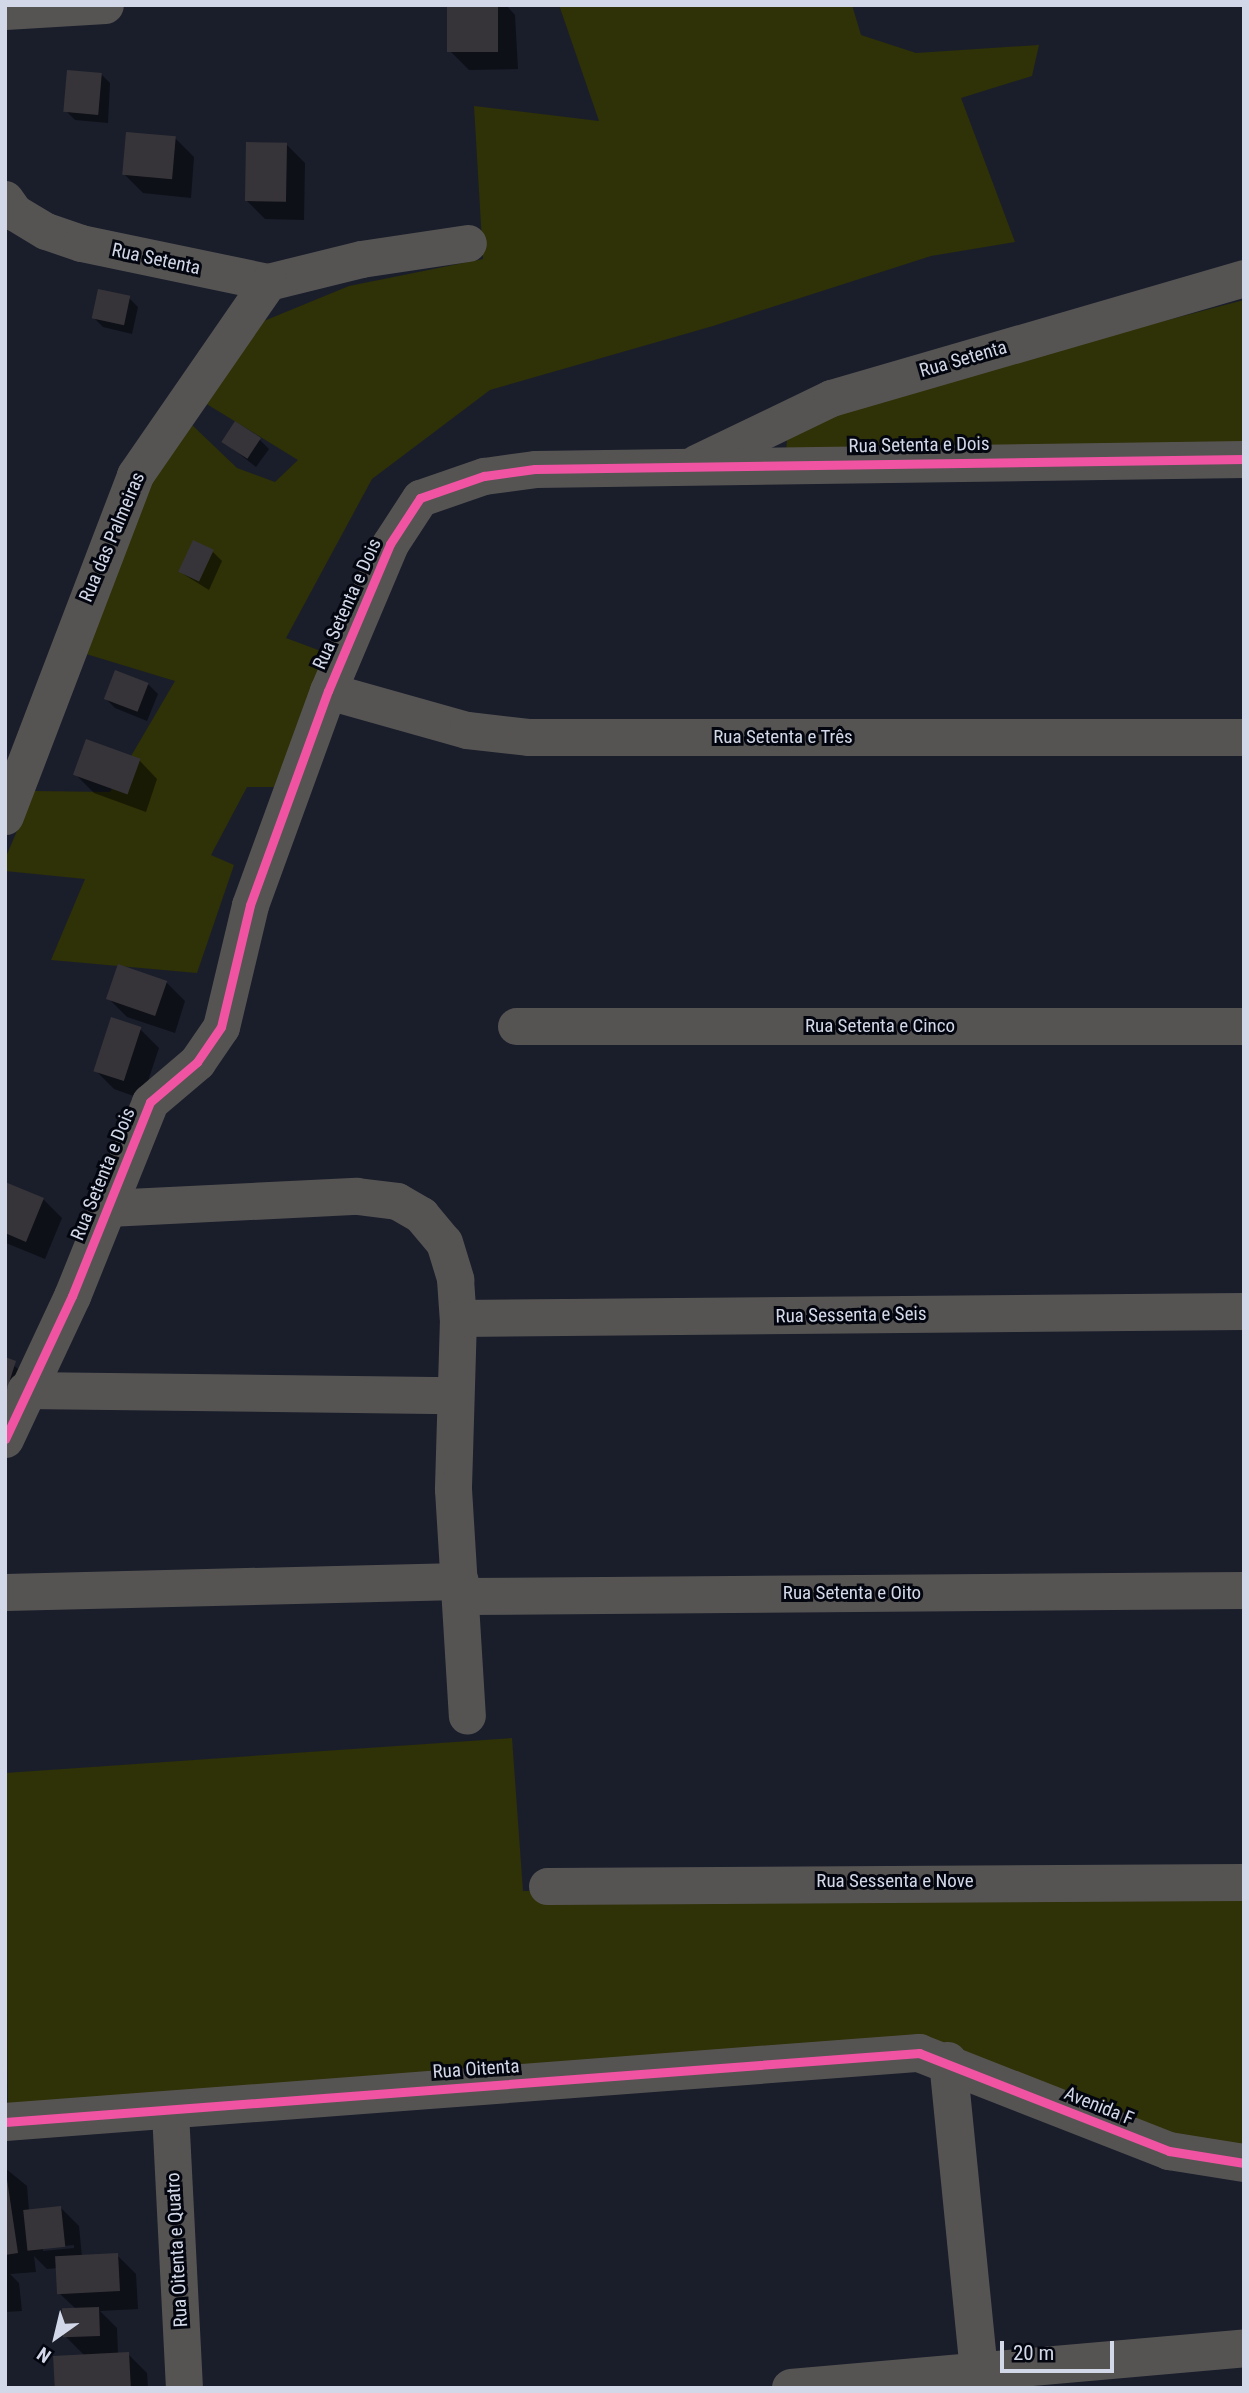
<!DOCTYPE html>
<meta charset="utf-8">
<style>
body{margin:0}
#map{position:relative;width:1249px;height:2393px;overflow:hidden;background:#1a1e2b;font-family:"Roboto Condensed",sans-serif}
div>[style]{position:absolute}
[style*='--x']{left:calc(var(--x)*1px);top:calc(var(--y)*1px);width:calc(var(--w)*1px);rotate:calc(var(--a)*1deg)}
.green>*{inset:0;background:#2f3106}
.shadow>*{inset:0;background:#0007}
.building>*{inset:0;background:#373439;transform-origin:0 0}
.minor>*{height:37px;margin:-18.5px;padding:0 18.5px;transform-origin:18.5px;border-radius:18.5px;background:#565453}
.tertiary>*{height:38px;margin:-19px;padding:0 19px;transform-origin:19px;border-radius:19px;background:#565453}
.cycleway>*{height:9px;margin:-4.5px;padding:0 4.5px;transform-origin:4.5px;border-radius:4.5px;background:#f153a3}
span{translate:-50% -50%;white-space:nowrap;text-align:center;line-height:1.15;-webkit-text-stroke:6px #04060f;paint-order:stroke}
.street-label{font-size:19px;color:#d2d8e8}
.frame{position:absolute;inset:0;border:7px solid #d2d8e8;pointer-events:none}
.north{position:absolute;left:21px;top:2302px;width:70px;height:70px;-webkit-text-stroke:5px #04060f;paint-order:stroke;rotate:214deg;font-size:19px;font-weight:700;line-height:28px;text-align:center;color:#d2d8e8}
.north::after{content:'';display:block;margin:auto;width:24px;height:32px;background:#d2d8e8;clip-path:polygon(50% 0,100% 100%,50% 72%,0 100%)}
.scale{position:absolute;left:1000px;top:2341px;width:114px;height:32px;box-sizing:border-box;border:4px solid #d2d8e8;border-top:0;padding-left:9px;font-size:21px;line-height:24px;white-space:nowrap;color:#d2d8e8;-webkit-text-stroke:5px #04060f;paint-order:stroke}
</style>
<div id="map">
<div class="green">
<div style="clip-path:polygon(559px 5px,852px 5px,861px 35px,916px 53px,1039px 45px,1032px 76px,961px 98px,1015px 242px,931px 256px,713px 326px,490px 390px,372px 479px,286px 638px,329px 654px,274px 787px,247px 787px,211px 855px,234px 865px,197px 973px,51px 960px,85px 879px,5px 871px,5px 859px,34px 791px,110px 792px,175px 681px,86px 654px,153px 479px,191px 424px,237px 468px,275px 482px,298px 460px,205px 403px,259px 323px,349px 286px,483px 259px,474px 106px,599px 121px)"></div>
<div style="clip-path:polygon(1244px 300px,1244px 466px,783px 482px,789px 419px)"></div>
<div style="clip-path:polygon(512px 1738px,523px 1891px,1244px 1886px,1244px 2165px,931px 2054px,8px 2120px,5px 1773px)"></div>
</div>
<div class="shadow">
<div style="clip-path:polygon(448px 5px,506px 5px,515px 15px,518px 69px,469px 70px,450px 51px)"></div>
<div style="clip-path:polygon(101px 74px,110px 83px,108px 123px,75px 120px,66px 111px)"></div>
<div style="clip-path:polygon(175px 138px,194px 157px,191px 198px,143px 193px,124px 174px)"></div>
<div style="clip-path:polygon(286px 144px,305px 163px,304px 220px,265px 219px,246px 200px)"></div>
<div style="clip-path:polygon(129px 298px,138px 307px,132px 334px,103px 327px,94px 318px)"></div>
<div style="clip-path:polygon(260px 440px,269px 449px,256px 467px,223px 441px)"></div>
<div style="clip-path:polygon(213px 552px,222px 561px,209px 590px,180px 572px)"></div>
<div style="clip-path:polygon(116px 672px,149px 685px,158px 694px,147px 721px,115px 708px,106px 699px)"></div>
<div style="clip-path:polygon(139px 760px,157px 779px,146px 812px,94px 793px,75px 774px)"></div>
<div style="clip-path:polygon(166px 982px,185px 1001px,175px 1033px,127px 1017px,108px 998px)"></div>
<div style="clip-path:polygon(140px 1029px,159px 1048px,142px 1099px,114px 1089px,95px 1070px)"></div>
<div style="clip-path:polygon(5px 1184px,43px 1199px,62px 1218px,45px 1259px,6px 1243px)"></div>
<div style="clip-path:polygon(5px 1359px,34px 1381px,5px 1407px)"></div>
<div style="clip-path:polygon(evenodd,5px 2168px,27px 2186px,29px 2210px,60px 2207px,79px 2226px,82px 2257px,117px 2255px,136px 2274px,138px 2309px,100px 2311px,117px 2328px,118px 2354px,128px 2354px,147px 2373px,148px 2388px,57px 2388px,85px 2356px,65px 2336px,76px 2309px,59px 2293px,58px 2268px,47px 2269px,34px 2256px,36px 2272px,10px 2274px,19px 2283px,22px 2311px,5px 2312px,5px 2168px,74px 2245px,74px 2248px,43px 2251px,43px 2248px,74px 2245px)"></div>
</div>
<div class="building">
<div style="left:447px;top:5px;width:51px;height:47px"></div>
<div style="left:67px;top:70px;width:35px;height:42px;rotate:5deg"></div>
<div style="left:126px;top:132px;width:50px;height:43px;rotate:5deg"></div>
<div style="left:246px;top:142px;width:41px;height:59px;rotate:1deg"></div>
<div style="left:98px;top:289px;width:33px;height:30px;rotate:12deg"></div>
<div style="left:235px;top:421px;width:31px;height:25px;rotate:33deg"></div>
<div style="left:193px;top:540px;width:23px;height:35px;rotate:25deg"></div>
<div style="left:115px;top:670px;width:36px;height:31px;rotate:21deg"></div>
<div style="left:86px;top:739px;width:58px;height:38px;rotate:20deg"></div>
<div style="left:118px;top:964px;width:52px;height:37px;rotate:19deg"></div>
<div style="left:111px;top:1017px;width:32px;height:57px;rotate:18deg"></div>
<div style="clip-path:polygon(5px 1182px,44px 1198px,26px 1242px,5px 1233px)"></div>
<div style="clip-path:polygon(5px 1357px,16px 1361px,6px 1392px,5px 1392px)"></div>
<div style="clip-path:polygon(5px 2166px,18px 2253px,5px 2255px)"></div>
<div style="left:61px;top:2206px;width:41px;height:38px;rotate:84deg"></div>
<div style="left:118px;top:2253px;width:38px;height:63px;rotate:87deg"></div>
<div style="left:99px;top:2307px;width:29px;height:37px;rotate:88deg"></div>
<div style="left:129px;top:2352px;width:36px;height:76px;rotate:87deg"></div>
</div>
<div class="minor">
<div style="--x:5;--y:11;--w:100;--a:-3.4"></div>
<div style="--x:5;--y:199;--w:16;--a:55"></div>
<div style="--x:14;--y:212;--w:37;--a:31"></div>
<div style="--x:46;--y:231;--w:37;--a:19"></div>
<div style="--x:81;--y:243;--w:191;--a:11.8"></div>
<div style="--x:268;--y:282;--w:96;--a:-13.9"></div>
<div style="--x:361;--y:259;--w:108;--a:-8.5"></div>
<div style="--x:696;--y:463;--w:150;--a:-25.7"></div>
<div style="--x:831;--y:398;--w:430;--a:-16.2"></div>
<div style="--x:328;--y:691;--w:144;--a:15.7"></div>
<div style="--x:467;--y:730;--w:61;--a:6.5"></div>
<div style="--x:528;--y:737;--w:716;--a:0"></div>
<div style="--x:5;--y:816;--w:365;--a:-69.1"></div>
<div style="--x:135;--y:475;--w:234;--a:-55.4"></div>
<div style="--x:516;--y:1026;--w:728;--a:0"></div>
<div style="--x:108;--y:1208;--w:249;--a:-2.8"></div>
<div style="--x:357;--y:1196;--w:40;--a:7.1"></div>
<div style="--x:397;--y:1201;--w:28;--a:30"></div>
<div style="--x:421;--y:1215;--w:35;--a:50"></div>
<div style="--x:444;--y:1242;--w:39;--a:73"></div>
<div style="--x:455;--y:1279;--w:39;--a:86"></div>
<div style="--x:458;--y:1318;--w:171;--a:91.7"></div>
<div style="--x:453;--y:1489;--w:227;--a:86.5"></div>
<div style="--x:458;--y:1318;--w:786;--a:-0.51"></div>
<div style="--x:25;--y:1390;--w:428;--a:0.7"></div>
<div style="--x:5;--y:1439;--w:158;--a:-64.9"></div>
<div style="--x:72;--y:1296;--w:209;--a:-68.1"></div>
<div style="--x:150;--y:1102;--w:62;--a:-40.4"></div>
<div style="--x:197;--y:1062;--w:42;--a:-55.6"></div>
<div style="--x:221;--y:1027;--w:125;--a:-76.6"></div>
<div style="--x:250;--y:905;--w:228;--a:-70"></div>
<div style="--x:328;--y:691;--w:160;--a:-67.1"></div>
<div style="--x:390;--y:544;--w:55;--a:-56.9"></div>
<div style="--x:420;--y:498;--w:68;--a:-19"></div>
<div style="--x:484;--y:476;--w:51;--a:-7.8"></div>
<div style="--x:535;--y:469;--w:709;--a:-0.81"></div>
<div style="--x:5;--y:1592;--w:455;--a:-1.4"></div>
<div style="--x:461;--y:1596;--w:783;--a:-0.44"></div>
<div style="--x:547;--y:1886;--w:697;--a:-0.33"></div>
<div style="--x:170;--y:2112;--w:276;--a:87.1"></div>
</div>
<div class="tertiary">
<div style="--x:948;--y:2061;--w:313;--a:84.3"></div>
<div style="--x:5;--y:2122;--w:917;--a:-4.32"></div>
<div style="--x:919;--y:2053;--w:269;--a:21.4"></div>
<div style="--x:1169;--y:2151;--w:76;--a:9.1"></div>
<div style="--x:791;--y:2388;--w:455;--a:-5"></div>
</div>
<div class="cycleway">
<div style="--x:5;--y:1439;--w:158;--a:-64.9"></div>
<div style="--x:72;--y:1296;--w:209;--a:-68.1"></div>
<div style="--x:150;--y:1102;--w:62;--a:-40.4"></div>
<div style="--x:197;--y:1062;--w:42;--a:-55.6"></div>
<div style="--x:221;--y:1027;--w:125;--a:-76.6"></div>
<div style="--x:250;--y:905;--w:228;--a:-70"></div>
<div style="--x:328;--y:691;--w:160;--a:-67.1"></div>
<div style="--x:390;--y:544;--w:55;--a:-56.9"></div>
<div style="--x:420;--y:498;--w:68;--a:-19"></div>
<div style="--x:484;--y:476;--w:51;--a:-7.8"></div>
<div style="--x:535;--y:469;--w:709;--a:-0.81"></div>
<div style="--x:5;--y:2122;--w:917;--a:-4.32"></div>
<div style="--x:919;--y:2053;--w:269;--a:21.4"></div>
<div style="--x:1169;--y:2151;--w:76;--a:9.1"></div>
</div>
<div class="street-label">
<span style="left:156px;top:259px;rotate:12deg">Rua Setenta</span>
<span style="left:963px;top:359px;rotate:-16deg">Rua Setenta</span>
<span style="left:919px;top:445px;rotate:-1deg">Rua Setenta e Dois</span>
<span style="left:112px;top:537px;rotate:-67deg">Rua das Palmeiras</span>
<span style="left:347px;top:604px;rotate:-66deg">Rua Setenta e Dois</span>
<span style="left:783px;top:737px">Rua Setenta e Três</span>
<span style="left:880px;top:1026px">Rua Setenta e Cinco</span>
<span style="left:103px;top:1174px;rotate:-68deg">Rua Setenta e Dois</span>
<span style="left:851px;top:1315px;rotate:-1deg">Rua Sessenta e Seis</span>
<span style="left:852px;top:1593px">Rua Setenta e Oito</span>
<span style="left:895px;top:1881px">Rua Sessenta e Nove</span>
<span style="left:476px;top:2069px;rotate:-4deg">Rua Oitenta</span>
<span style="left:1099px;top:2106px;rotate:22deg">Avenida F</span>
<span style="left:177px;top:2250px;rotate:-93deg">Rua Oitenta e Quatro</span>
</div>
<div class="frame"></div>
<div class="north">N</div>
<div class="scale">20 m</div>
</div>
